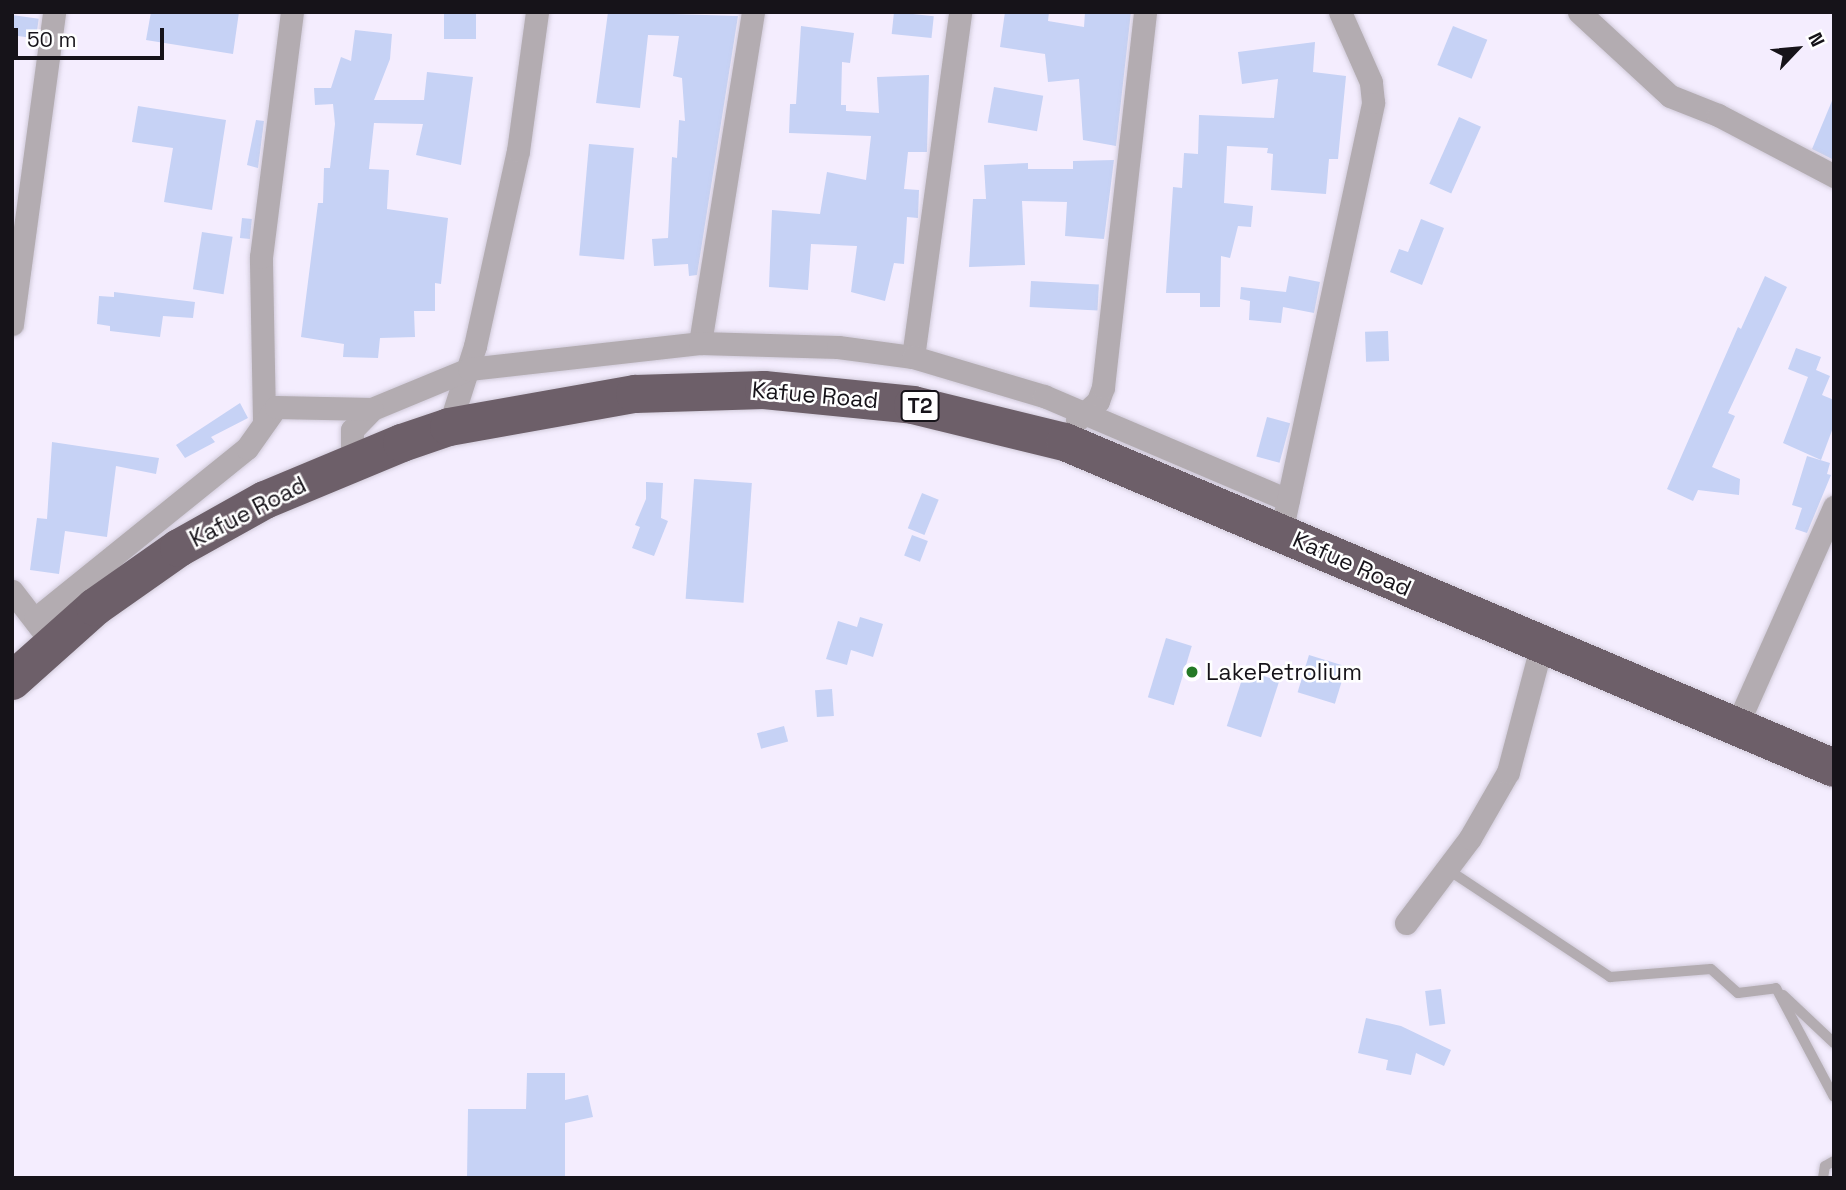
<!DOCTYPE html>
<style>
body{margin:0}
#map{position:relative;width:1846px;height:1190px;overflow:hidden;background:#f4edfe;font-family:"Space Grotesk",sans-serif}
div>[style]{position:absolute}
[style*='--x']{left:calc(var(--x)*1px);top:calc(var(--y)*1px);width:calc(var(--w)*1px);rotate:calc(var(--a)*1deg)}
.building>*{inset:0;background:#c6d2f5;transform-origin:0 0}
.roads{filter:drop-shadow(0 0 2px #d0cad9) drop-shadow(0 0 2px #d0cad9)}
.lane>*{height:10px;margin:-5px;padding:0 5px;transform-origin:5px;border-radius:5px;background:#b3acb1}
.street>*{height:23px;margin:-11.5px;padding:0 11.5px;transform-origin:11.5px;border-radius:11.5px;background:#b3acb1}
.highway>*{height:38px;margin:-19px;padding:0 19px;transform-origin:19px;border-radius:19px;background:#6d5f69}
.dots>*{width:19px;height:19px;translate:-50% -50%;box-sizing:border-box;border:4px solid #fff;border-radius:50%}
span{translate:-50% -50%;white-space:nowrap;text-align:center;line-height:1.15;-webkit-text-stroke:5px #fff;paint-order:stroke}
.shield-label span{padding:2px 5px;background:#fff;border:2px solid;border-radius:5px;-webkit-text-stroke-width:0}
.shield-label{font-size:21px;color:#161319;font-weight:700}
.street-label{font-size:23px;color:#161319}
.poi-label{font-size:23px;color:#161319}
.left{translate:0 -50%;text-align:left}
.frame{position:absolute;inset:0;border:14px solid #161319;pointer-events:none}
.north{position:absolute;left:1762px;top:14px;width:70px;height:70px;-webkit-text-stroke:5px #fff;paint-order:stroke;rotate:64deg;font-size:19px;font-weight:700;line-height:28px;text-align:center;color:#161319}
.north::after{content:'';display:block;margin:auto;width:24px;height:32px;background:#161319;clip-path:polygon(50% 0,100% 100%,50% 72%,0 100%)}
.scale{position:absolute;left:14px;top:28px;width:150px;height:32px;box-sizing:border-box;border:4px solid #161319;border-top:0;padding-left:9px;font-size:21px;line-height:24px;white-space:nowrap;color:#161319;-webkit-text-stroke:5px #fff;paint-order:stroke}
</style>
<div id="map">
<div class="building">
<div style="clip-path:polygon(151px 12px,239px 12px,233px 54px,146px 40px)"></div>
<div style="left:444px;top:12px;width:32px;height:27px"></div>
<div style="clip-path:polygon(608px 12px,738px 16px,697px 275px,689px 276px,688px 264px,654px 266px,652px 239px,668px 238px,672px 157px,677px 158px,679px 120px,685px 121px,682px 78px,673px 76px,679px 36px,648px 35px,640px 108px,596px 103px)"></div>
<div style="left:894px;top:12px;width:40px;height:22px;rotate:6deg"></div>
<div style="clip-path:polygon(1005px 12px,1049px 12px,1048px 21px,1084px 27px,1085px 12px,1131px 12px,1116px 146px,1083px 140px,1079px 79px,1048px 82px,1045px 54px,1000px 47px)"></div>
<div style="left:12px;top:15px;width:27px;height:20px;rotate:8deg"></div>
<div style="clip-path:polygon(801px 26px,854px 33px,850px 63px,842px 62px,841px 105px,846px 105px,846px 111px,879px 113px,877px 77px,929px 75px,927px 152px,908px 152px,904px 189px,919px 190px,918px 218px,907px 217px,904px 264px,894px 263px,885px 301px,851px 292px,857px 246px,811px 244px,808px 290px,769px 287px,772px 210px,820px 214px,827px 172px,866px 180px,871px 136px,789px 133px,790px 104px,796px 104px)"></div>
<div style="left:1453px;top:26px;width:37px;height:42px;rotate:22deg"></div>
<div style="clip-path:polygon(355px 30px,392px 34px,390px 59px,374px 100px,424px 100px,427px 72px,473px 77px,461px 165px,416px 155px,423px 124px,374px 123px,369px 169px,389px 170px,387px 209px,448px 218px,441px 284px,435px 283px,435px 311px,414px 311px,415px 337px,380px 338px,378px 358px,343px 357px,344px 344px,301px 337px,318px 203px,323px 203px,324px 168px,330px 168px,335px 124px,333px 104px,315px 105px,314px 88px,331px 88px,341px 57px,351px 61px)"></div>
<div style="clip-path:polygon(1315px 42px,1313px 72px,1346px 76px,1338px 159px,1329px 159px,1326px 194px,1271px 190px,1273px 154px,1267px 153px,1268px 148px,1227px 146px,1224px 203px,1253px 206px,1251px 227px,1238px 226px,1230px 258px,1221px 256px,1220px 307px,1200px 307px,1200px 293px,1166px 293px,1173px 187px,1182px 188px,1184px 153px,1198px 154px,1199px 115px,1274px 118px,1278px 79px,1242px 84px,1238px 52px)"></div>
<div style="left:994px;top:87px;width:50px;height:36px;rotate:10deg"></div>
<div style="clip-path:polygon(1834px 96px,1834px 160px,1812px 149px)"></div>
<div style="clip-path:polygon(138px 106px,226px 120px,212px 210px,164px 202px,173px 148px,132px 142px)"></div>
<div style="left:1459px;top:117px;width:24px;height:73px;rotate:24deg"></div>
<div style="clip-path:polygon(256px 120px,264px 121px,258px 168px,247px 165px)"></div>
<div style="left:589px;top:144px;width:45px;height:112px;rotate:5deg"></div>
<div style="clip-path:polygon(1114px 160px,1104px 239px,1065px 236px,1067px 202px,1022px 201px,1025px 265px,969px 267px,973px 199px,986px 199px,984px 165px,1028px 163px,1028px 169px,1073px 169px,1073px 161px)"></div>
<div style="left:242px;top:218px;width:10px;height:20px;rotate:6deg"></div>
<div style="clip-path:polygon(1421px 219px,1444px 228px,1422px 285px,1390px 272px,1399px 249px,1408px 252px)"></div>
<div style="left:202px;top:232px;width:31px;height:58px;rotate:9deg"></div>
<div style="clip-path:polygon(1289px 276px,1320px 282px,1314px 313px,1283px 307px,1281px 323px,1249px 320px,1250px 301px,1240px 299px,1241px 287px,1286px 292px)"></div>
<div style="clip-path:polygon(1765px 276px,1787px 287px,1728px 413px,1735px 416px,1712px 467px,1740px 479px,1739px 495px,1698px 490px,1693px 501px,1667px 489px,1738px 327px,1741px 329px)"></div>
<div style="left:1031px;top:281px;width:68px;height:26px;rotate:3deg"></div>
<div style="clip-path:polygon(114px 292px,195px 302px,193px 318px,163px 316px,160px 337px,110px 331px,110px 326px,97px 324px,99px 296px,114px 297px)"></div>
<div style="left:1388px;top:331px;width:30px;height:23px;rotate:88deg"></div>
<div style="clip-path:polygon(1796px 348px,1821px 357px,1816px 370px,1830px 376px,1822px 395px,1834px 400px,1834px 425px,1821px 460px,1783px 443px,1808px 377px,1788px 369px)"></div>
<div style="clip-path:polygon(240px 403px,248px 418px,211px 437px,215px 442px,185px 458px,176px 445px)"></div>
<div style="left:1267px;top:417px;width:24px;height:41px;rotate:15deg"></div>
<div style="clip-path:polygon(52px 442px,159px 458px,156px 474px,116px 466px,107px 537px,65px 531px,59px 574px,30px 570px,37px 518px,47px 519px)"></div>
<div style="clip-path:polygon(1807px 456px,1830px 463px,1827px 474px,1831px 475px,1807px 533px,1795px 529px,1802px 508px,1792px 505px)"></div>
<div style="left:694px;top:479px;width:58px;height:120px;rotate:4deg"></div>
<div style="clip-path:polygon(646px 482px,663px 483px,661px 518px,668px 521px,654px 556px,632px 548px,640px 527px,635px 525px,646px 499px)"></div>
<div style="left:922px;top:493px;width:18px;height:38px;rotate:22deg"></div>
<div style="left:912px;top:535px;width:17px;height:22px;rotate:21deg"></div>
<div style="clip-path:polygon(860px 617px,883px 624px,873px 657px,851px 650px,847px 665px,826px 659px,838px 621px,857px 627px)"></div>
<div style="left:1166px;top:638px;width:27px;height:62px;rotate:17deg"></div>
<div style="left:1309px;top:655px;width:39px;height:39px;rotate:17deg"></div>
<div style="left:1245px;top:670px;width:36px;height:59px;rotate:18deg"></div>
<div style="left:832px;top:689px;width:27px;height:17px;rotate:86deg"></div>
<div style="left:784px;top:726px;width:16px;height:28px;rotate:75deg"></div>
<div style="left:1441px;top:989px;width:35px;height:16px;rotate:83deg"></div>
<div style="clip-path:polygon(1366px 1018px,1401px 1026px,1451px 1050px,1444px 1066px,1416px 1053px,1411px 1075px,1386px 1070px,1388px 1060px,1358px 1053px)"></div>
<div style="clip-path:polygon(527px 1073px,565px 1073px,565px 1100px,588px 1095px,593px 1117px,565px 1123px,565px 1178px,467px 1178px,468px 1109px,526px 1109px)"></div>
</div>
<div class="roads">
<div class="lane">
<div style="--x:1447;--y:869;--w:196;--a:33.5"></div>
<div style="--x:1610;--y:977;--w:101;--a:-4.5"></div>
<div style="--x:1711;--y:969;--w:36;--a:42"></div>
<div style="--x:1738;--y:993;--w:38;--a:-7"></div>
<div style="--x:1776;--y:988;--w:123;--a:62"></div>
<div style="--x:1783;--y:995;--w:70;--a:43.3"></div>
<div style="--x:1823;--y:1178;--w:12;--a:-81"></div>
<div style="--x:1825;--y:1166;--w:10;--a:-29"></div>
</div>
<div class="street">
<div style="--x:1579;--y:12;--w:124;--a:42.7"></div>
<div style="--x:1670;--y:96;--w:52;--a:21.6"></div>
<div style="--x:1718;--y:115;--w:131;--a:27.7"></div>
<div style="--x:12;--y:324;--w:315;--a:-82.3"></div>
<div style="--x:700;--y:343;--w:335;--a:-80.9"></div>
<div style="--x:913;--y:357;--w:348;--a:-82.2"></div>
<div style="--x:264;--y:419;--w:162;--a:-91.1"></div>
<div style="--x:261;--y:257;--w:247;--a:-82.8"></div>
<div style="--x:1077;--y:420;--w:28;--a:-42"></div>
<div style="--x:1098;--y:401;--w:15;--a:-70"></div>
<div style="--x:1103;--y:387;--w:377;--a:-83.6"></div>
<div style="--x:449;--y:427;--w:85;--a:-72.2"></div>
<div style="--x:475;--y:346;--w:200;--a:-77.6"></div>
<div style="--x:518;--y:151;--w:140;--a:-82.2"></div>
<div style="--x:352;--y:462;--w:32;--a:-90"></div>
<div style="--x:352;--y:430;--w:29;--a:-46"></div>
<div style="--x:372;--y:409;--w:105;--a:-22.4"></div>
<div style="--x:469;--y:369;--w:232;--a:-6.4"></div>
<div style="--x:700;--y:343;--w:138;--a:1.7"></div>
<div style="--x:838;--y:347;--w:76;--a:7.6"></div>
<div style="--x:913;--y:357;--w:137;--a:16.6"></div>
<div style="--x:1044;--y:396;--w:265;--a:23.1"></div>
<div style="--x:1285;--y:514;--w:421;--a:-77.9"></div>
<div style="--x:1373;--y:102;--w:20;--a:-96"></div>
<div style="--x:1371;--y:82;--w:77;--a:-113.9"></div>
<div style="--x:12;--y:591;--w:49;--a:52.4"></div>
<div style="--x:35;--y:619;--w:272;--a:-38.9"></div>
<div style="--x:247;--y:448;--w:50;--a:-54.7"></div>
<div style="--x:276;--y:407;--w:96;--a:1.2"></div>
<div style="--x:1736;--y:727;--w:241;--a:-66"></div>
<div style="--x:1406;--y:923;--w:106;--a:-53"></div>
<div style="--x:1470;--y:838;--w:76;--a:-60.1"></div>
<div style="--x:1508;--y:772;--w:129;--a:-75.2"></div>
</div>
<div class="highway">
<div style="--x:12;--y:681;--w:111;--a:-41.7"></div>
<div style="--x:95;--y:607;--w:103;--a:-35.1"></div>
<div style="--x:179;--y:548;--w:98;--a:-29.2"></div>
<div style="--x:265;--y:500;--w:148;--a:-22.6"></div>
<div style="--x:402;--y:443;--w:50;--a:-18.8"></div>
<div style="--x:449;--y:427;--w:189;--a:-10.1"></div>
<div style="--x:635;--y:394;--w:129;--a:-1.8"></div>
<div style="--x:764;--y:390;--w:150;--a:5.7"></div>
<div style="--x:913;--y:405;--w:156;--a:13.7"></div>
<div style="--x:1065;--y:442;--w:835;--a:22.97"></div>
</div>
</div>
<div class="dots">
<div style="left:1192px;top:672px;background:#247925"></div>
</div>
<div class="shield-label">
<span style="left:920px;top:406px">T2</span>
</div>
<div class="street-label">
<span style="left:815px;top:395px;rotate:5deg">Kafue Road</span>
<span style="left:248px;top:512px;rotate:-27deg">Kafue Road</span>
<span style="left:1352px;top:564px;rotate:24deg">Kafue Road</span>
</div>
<div class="poi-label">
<span class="left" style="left:1206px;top:672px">LakePetrolium</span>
</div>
<div class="frame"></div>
<div class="north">N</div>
<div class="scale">50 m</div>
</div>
